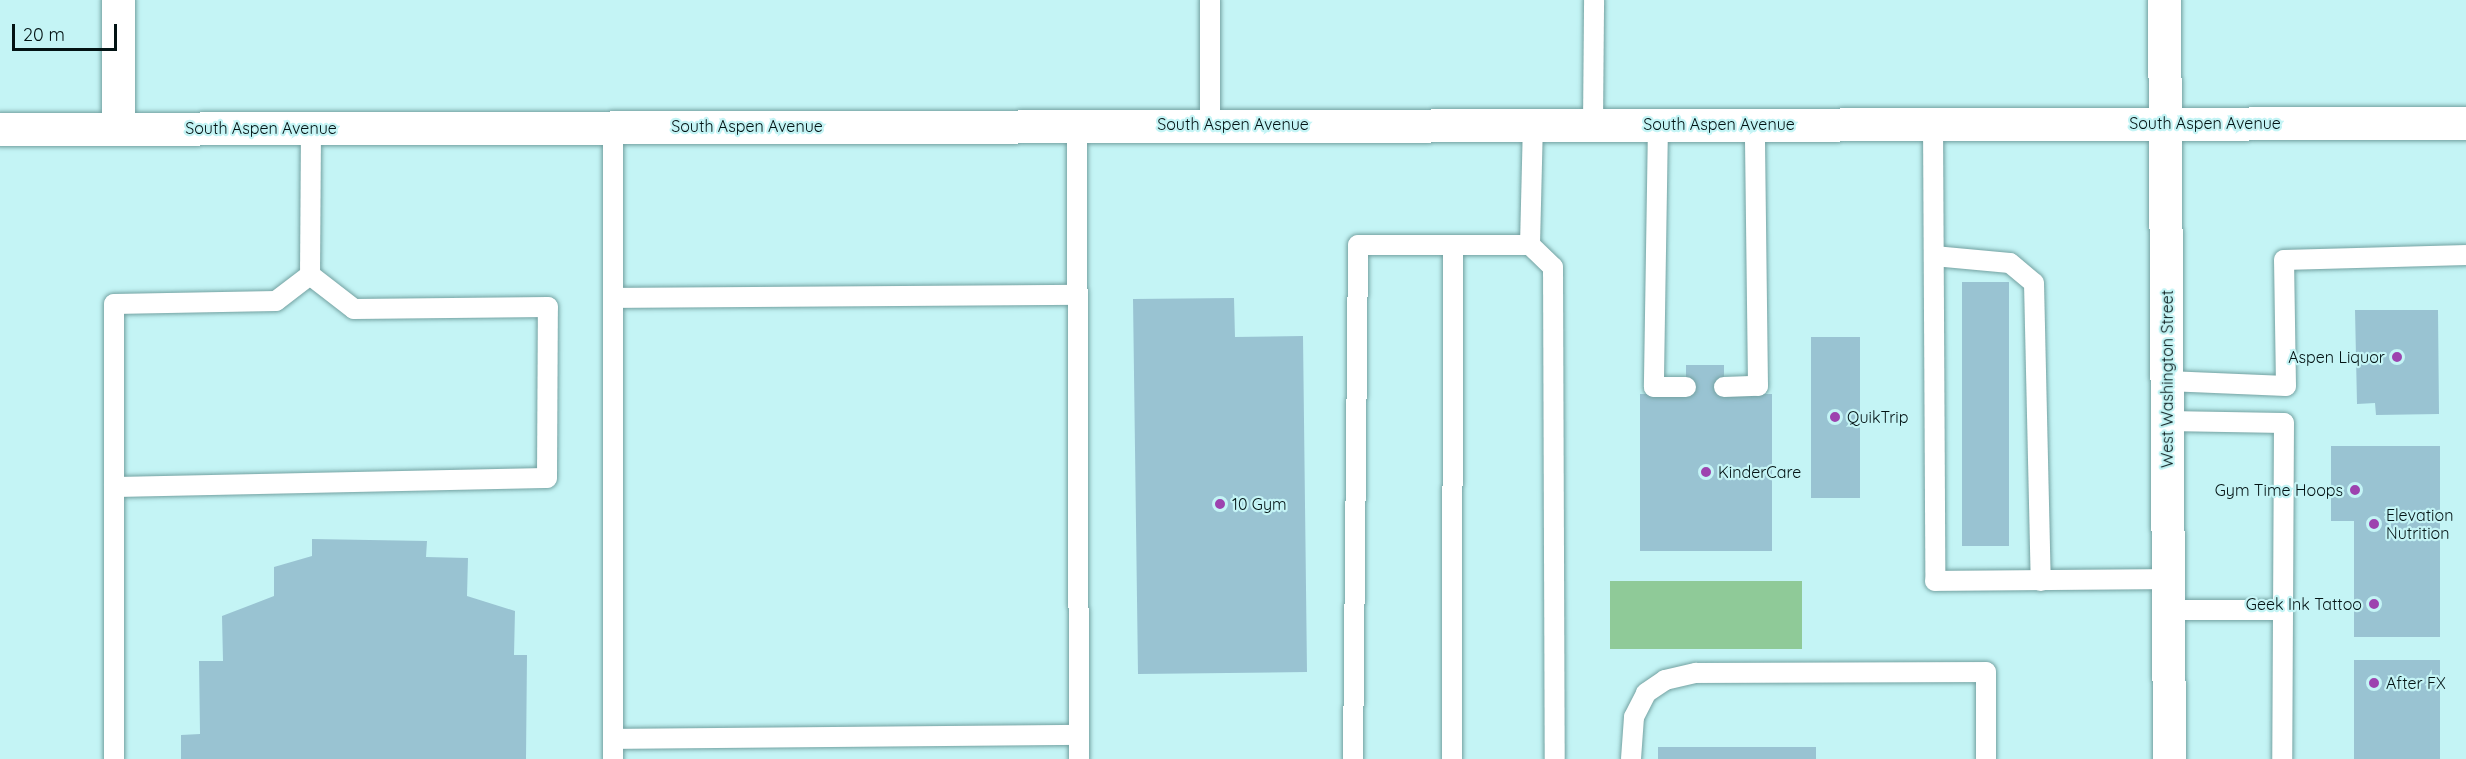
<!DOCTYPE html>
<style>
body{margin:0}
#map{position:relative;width:2466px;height:759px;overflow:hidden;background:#c4f4f5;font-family:Quicksand,sans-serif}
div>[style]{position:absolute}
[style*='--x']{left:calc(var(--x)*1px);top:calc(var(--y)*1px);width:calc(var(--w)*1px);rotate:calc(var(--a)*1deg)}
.green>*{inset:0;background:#8fca98;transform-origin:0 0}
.building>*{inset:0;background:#99c3d2;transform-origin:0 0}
.roads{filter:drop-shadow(0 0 2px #73a1a1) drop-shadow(0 0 2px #73a1a1)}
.service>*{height:20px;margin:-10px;padding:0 10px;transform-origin:10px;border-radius:10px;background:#fff}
.minor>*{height:33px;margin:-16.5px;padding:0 16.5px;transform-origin:16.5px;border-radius:16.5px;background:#fff}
.secondary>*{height:33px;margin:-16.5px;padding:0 16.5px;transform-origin:16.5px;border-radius:16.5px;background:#fff}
.primary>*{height:33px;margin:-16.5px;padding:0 16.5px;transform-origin:16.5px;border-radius:16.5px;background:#fff}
.dots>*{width:16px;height:16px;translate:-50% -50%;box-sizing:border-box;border:3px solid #c4f4f5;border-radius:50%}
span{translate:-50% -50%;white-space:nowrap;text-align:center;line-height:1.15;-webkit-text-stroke:4.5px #c4f4f5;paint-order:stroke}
.street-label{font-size:16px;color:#031314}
.poi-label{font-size:16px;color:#031314}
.right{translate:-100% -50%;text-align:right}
.left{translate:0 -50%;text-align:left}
.scale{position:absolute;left:12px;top:24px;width:105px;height:27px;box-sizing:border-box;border:3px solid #031314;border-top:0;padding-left:8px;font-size:18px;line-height:21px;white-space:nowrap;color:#031314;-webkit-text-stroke:4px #c4f4f5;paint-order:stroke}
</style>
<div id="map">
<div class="green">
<div style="left:1802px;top:581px;width:68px;height:192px;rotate:90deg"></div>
</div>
<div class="building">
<div style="left:1962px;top:282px;width:47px;height:264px"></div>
<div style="clip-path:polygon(1234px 298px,1235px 337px,1303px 336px,1307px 672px,1138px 674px,1133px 299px)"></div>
<div style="clip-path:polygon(2355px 310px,2438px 310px,2439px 414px,2376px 415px,2375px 403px,2357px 404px)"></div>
<div style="left:1811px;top:337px;width:49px;height:161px"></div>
<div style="clip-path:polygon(1686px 365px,1724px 365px,1724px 394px,1772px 394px,1772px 551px,1640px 551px,1640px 394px,1686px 394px)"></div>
<div style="clip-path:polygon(2331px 446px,2440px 446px,2440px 637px,2354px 637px,2354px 521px,2331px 521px)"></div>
<div style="clip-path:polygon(312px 539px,427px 541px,426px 557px,468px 558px,467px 596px,515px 611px,514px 655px,527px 655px,526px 759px,181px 759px,181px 735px,200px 734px,199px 661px,223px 661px,222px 616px,274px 596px,274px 567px,312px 556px)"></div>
<div style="left:2354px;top:660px;width:86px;height:99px"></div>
<div style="left:1658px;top:747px;width:158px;height:12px"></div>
</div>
<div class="roads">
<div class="service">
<div style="--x:1933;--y:123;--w:458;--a:89.7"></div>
<div style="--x:1935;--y:581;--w:233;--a:-0.5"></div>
<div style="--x:1593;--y:124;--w:124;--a:-89.5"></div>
<div style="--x:1658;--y:124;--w:263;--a:90.9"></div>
<div style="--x:1654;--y:387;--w:32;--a:0"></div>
<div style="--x:1077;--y:125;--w:634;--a:89.82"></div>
<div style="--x:1210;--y:125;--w:125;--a:-90"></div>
<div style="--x:613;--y:127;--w:632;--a:90"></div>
<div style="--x:1530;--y:245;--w:121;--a:-88.6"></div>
<div style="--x:1934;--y:256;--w:76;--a:5.3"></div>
<div style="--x:2010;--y:263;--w:31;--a:40"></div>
<div style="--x:2034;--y:283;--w:298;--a:88.7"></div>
<div style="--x:613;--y:298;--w:464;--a:-0.4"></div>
<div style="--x:2167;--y:381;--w:119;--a:2.4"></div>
<div style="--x:2286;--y:386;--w:126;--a:-90.9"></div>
<div style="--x:2284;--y:260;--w:182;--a:-1.6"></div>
<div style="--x:1724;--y:387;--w:34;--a:-2"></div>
<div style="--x:1758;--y:386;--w:262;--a:-90.7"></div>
<div style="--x:2167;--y:421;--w:117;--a:1"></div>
<div style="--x:2284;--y:423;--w:336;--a:90.3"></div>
<div style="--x:114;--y:487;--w:433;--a:-1.2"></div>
<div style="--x:547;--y:478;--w:171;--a:-89.7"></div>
<div style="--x:548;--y:307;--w:194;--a:179.4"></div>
<div style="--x:354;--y:309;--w:56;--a:-142.3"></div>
<div style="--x:2168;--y:610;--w:115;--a:0"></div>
<div style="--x:613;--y:739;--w:466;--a:-0.5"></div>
<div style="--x:114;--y:759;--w:455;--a:-90"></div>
<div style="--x:114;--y:304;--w:162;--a:-1.1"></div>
<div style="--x:276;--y:301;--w:43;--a:-37.4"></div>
<div style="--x:310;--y:275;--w:146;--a:-89.6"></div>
<div style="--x:1353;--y:759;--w:514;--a:-89.44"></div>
<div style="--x:1358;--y:245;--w:172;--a:0"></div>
<div style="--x:1530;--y:245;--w:32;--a:44"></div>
<div style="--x:1553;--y:267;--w:492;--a:89.8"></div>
<div style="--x:1452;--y:759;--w:514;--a:-89.89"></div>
<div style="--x:1631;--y:759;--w:42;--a:-85.9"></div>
<div style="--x:1634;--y:717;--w:27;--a:-63"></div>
<div style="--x:1646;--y:693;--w:23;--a:-34"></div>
<div style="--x:1665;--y:680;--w:32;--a:-13"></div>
<div style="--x:1696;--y:673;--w:290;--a:-0.2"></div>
<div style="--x:1986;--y:672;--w:87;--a:90"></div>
</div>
<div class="minor">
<div style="--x:118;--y:128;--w:128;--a:-90"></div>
</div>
<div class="secondary">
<div style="--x:2164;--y:0;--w:759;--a:89.62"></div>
</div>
<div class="primary">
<div style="--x:0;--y:129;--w:2466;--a:-0.14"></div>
</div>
</div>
<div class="dots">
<div style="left:2397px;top:357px;background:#9d43af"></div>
<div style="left:1835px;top:417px;background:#9d43af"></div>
<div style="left:1706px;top:472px;background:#9d43af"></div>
<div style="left:2355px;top:490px;background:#9d43af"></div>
<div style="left:1220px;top:504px;background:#9d43af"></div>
<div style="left:2374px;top:524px;background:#9d43af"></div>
<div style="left:2374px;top:604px;background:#9d43af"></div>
<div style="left:2374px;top:683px;background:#9d43af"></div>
</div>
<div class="street-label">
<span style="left:2205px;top:123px">South Aspen Avenue</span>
<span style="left:1233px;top:124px">South Aspen Avenue</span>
<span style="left:1719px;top:124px">South Aspen Avenue</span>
<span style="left:747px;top:126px">South Aspen Avenue</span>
<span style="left:261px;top:128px">South Aspen Avenue</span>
<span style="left:2167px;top:379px;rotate:-90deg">West Washington Street</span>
</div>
<div class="poi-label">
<span class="right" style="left:2385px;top:357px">Aspen Liquor</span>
<span class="left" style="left:1847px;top:417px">QuikTrip</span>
<span class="left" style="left:1718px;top:472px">KinderCare</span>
<span class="right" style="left:2343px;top:490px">Gym Time Hoops</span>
<span class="left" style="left:1232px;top:504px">10 Gym</span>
<span class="left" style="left:2386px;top:524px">Elevation<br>Nutrition</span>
<span class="right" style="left:2362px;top:604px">Geek Ink Tattoo</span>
<span class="left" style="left:2386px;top:683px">After FX</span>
</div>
<div class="scale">20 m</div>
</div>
